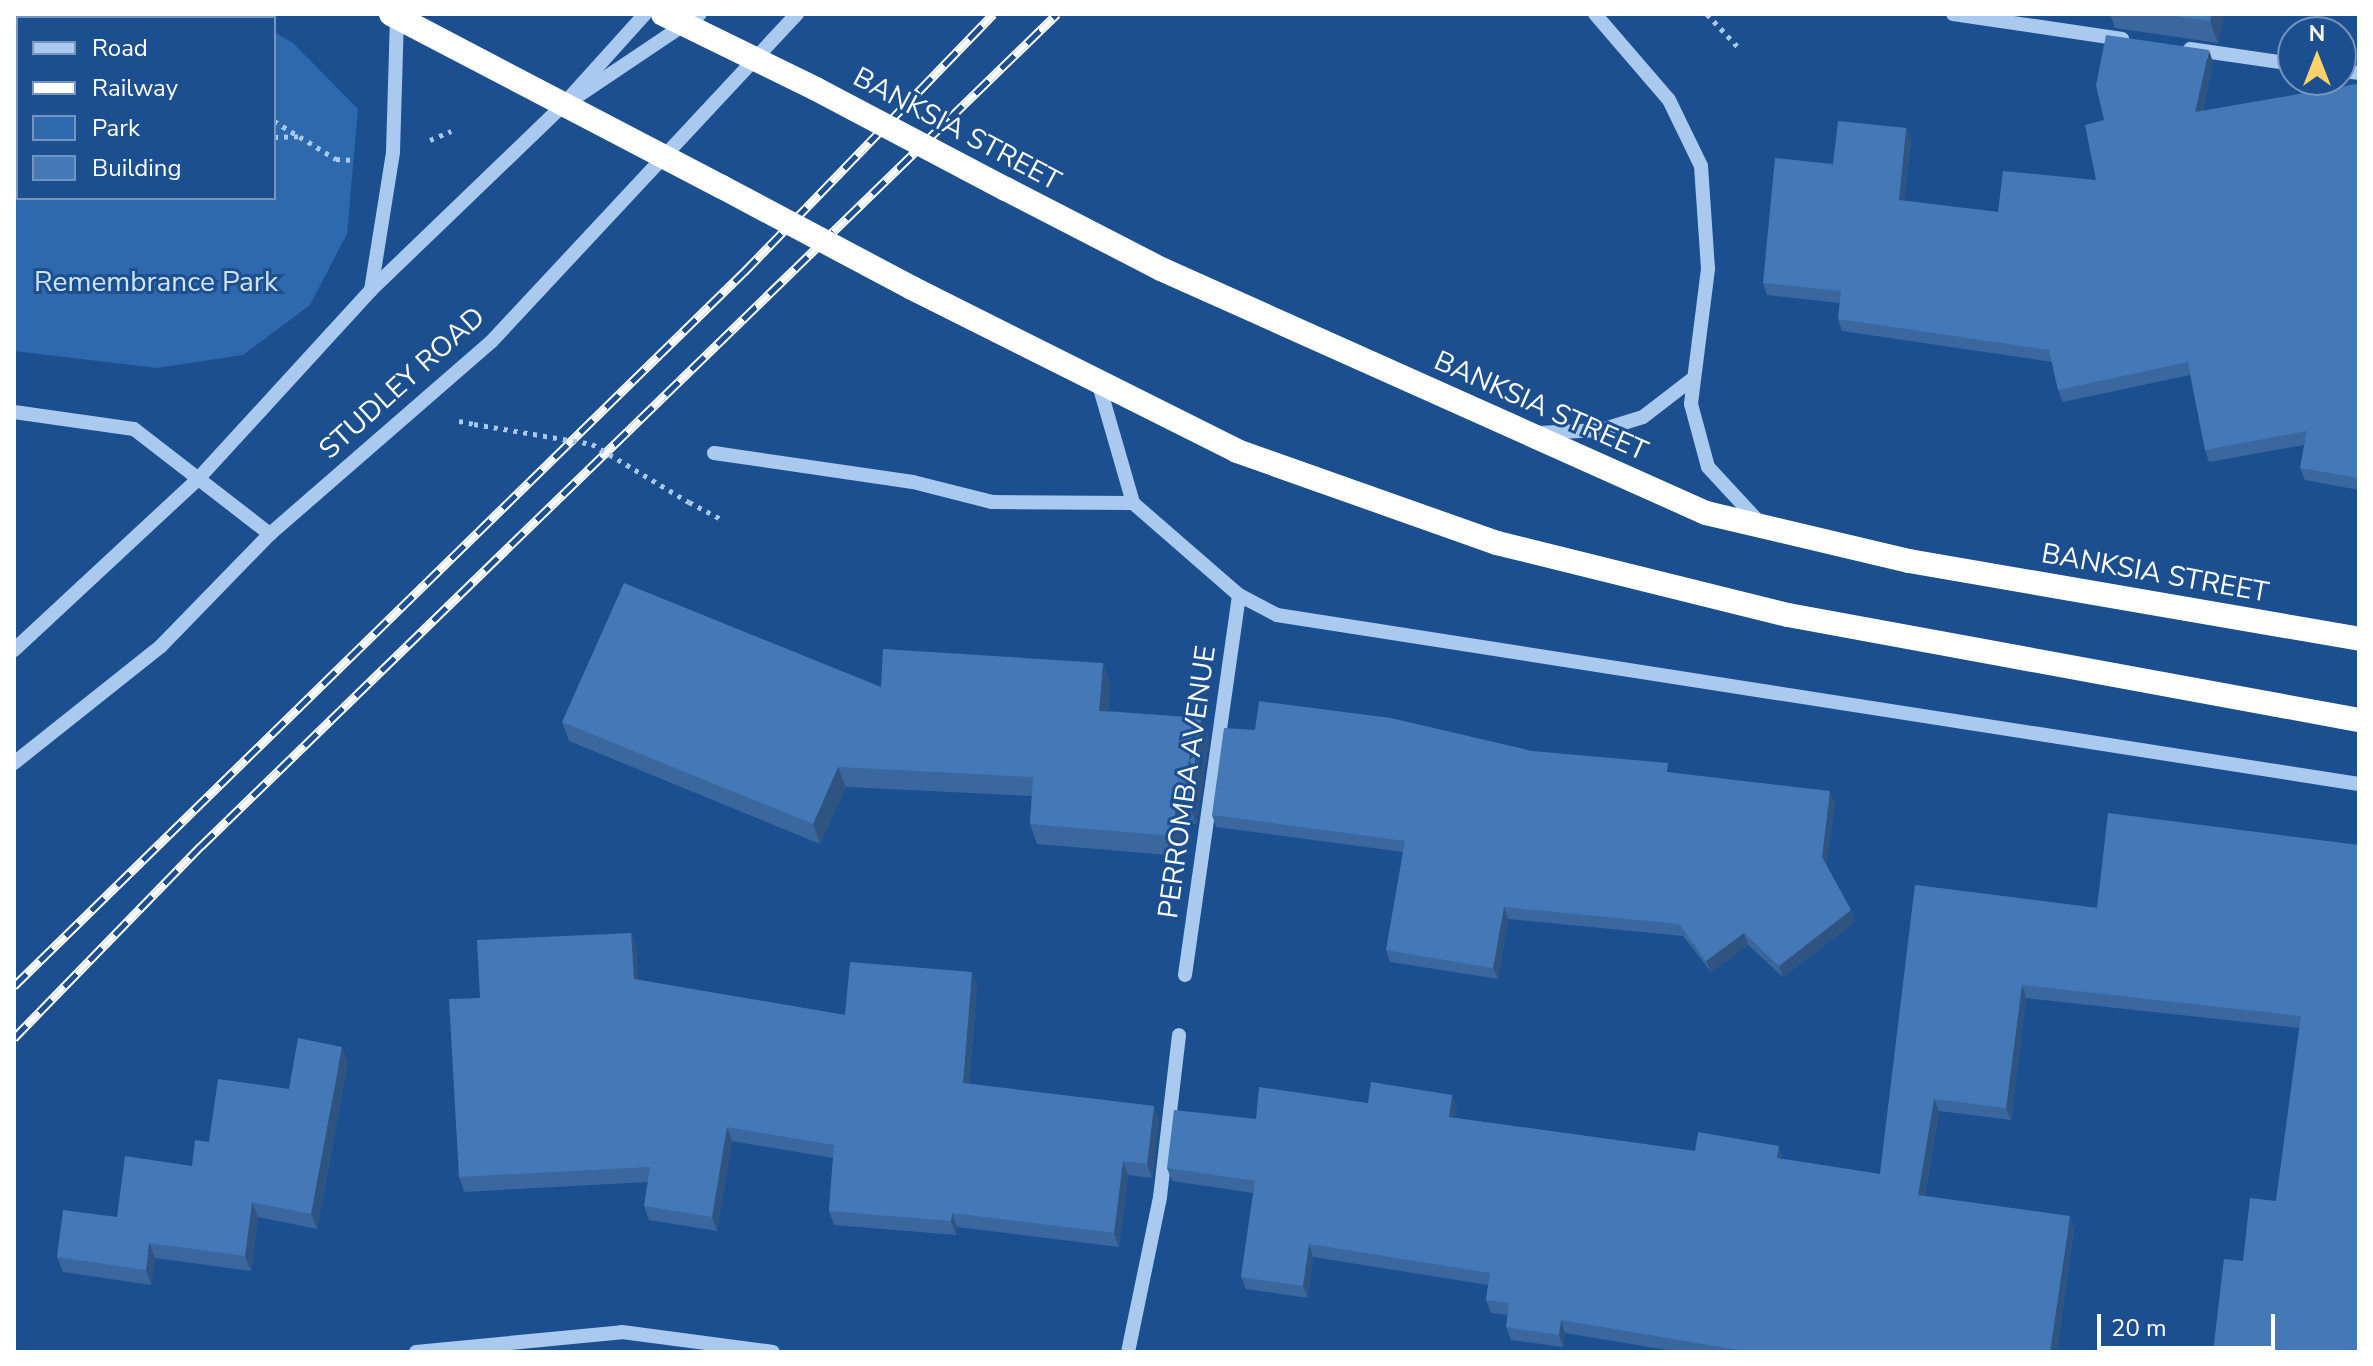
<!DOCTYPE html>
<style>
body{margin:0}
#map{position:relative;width:2373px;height:1366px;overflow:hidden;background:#1b4f8f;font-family:"Nunito Sans",sans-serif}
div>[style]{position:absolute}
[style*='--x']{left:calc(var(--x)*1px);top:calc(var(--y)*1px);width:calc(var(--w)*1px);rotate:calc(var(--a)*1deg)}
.green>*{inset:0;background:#2e69ad}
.path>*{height:5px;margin-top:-2.5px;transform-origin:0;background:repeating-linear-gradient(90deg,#a9c9ee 0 4px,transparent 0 10px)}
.minor>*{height:14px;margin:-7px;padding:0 7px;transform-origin:7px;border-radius:7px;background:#a9c9ee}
.highway>*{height:24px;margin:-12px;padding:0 12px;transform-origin:12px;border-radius:12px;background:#fff}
.rail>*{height:9px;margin-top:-4.5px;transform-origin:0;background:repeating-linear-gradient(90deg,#1b4f8f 0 18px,#fff 0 36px);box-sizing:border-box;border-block:2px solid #fff}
.path-bridge>*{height:5px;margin-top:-2.5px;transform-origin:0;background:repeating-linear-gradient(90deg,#a9c9ee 0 4px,transparent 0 10px)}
.highway-bridge>*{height:24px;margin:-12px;padding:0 12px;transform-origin:12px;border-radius:12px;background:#fff}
.wall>*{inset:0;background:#3a679d}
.shaded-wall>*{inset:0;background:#305480}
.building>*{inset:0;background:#4478b7}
span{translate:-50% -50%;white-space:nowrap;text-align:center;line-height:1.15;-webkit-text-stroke:6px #1b4f8f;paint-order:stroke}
.street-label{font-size:28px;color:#fff}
.park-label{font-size:28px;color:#cfe3fa}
.frame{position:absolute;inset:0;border:16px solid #fff;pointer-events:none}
.legend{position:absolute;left:16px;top:16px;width:260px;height:184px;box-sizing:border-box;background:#1b4f8f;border:2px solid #7695bc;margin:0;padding:10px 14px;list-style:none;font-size:24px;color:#fff}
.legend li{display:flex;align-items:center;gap:16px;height:40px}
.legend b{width:40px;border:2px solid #7695bc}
.north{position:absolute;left:2277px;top:16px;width:80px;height:80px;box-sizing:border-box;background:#1b4f8f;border:2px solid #7695bc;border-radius:50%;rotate:0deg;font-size:22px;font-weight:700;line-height:32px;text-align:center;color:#fff}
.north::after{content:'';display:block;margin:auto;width:28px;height:36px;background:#ffd166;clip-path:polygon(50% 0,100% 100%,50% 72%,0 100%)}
.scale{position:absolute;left:2097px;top:1314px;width:178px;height:36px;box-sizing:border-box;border:4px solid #fff;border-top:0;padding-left:10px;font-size:24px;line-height:28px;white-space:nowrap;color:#fff;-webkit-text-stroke:6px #1b4f8f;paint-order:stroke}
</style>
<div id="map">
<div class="green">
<div style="clip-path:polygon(14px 14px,247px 18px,18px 18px,18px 198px,274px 198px,274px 32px,293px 43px,358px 109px,347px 234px,310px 305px,243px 355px,157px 368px,14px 351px)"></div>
</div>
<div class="path">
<div style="--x:1707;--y:14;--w:48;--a:46.7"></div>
<div style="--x:14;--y:71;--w:4;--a:14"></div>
<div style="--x:274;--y:121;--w:73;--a:31.5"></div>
<div style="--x:336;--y:159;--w:19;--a:3"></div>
<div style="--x:274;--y:137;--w:25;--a:-2"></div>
<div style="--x:430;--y:140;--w:23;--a:-23"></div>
<div style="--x:14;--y:166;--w:4;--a:-14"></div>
<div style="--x:459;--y:421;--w:15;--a:11"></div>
<div style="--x:689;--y:502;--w:36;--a:28"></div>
</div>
<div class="minor">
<div style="--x:1595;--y:14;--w:113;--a:49.3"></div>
<div style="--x:1669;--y:100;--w:73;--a:64.1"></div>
<div style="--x:1701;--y:166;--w:103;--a:86.1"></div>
<div style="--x:1708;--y:269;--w:136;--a:97.2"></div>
<div style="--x:1691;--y:404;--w:65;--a:74.9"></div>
<div style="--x:1708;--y:467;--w:74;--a:47.2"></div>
<div style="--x:1953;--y:14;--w:171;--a:8.4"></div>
<div style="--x:2190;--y:49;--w:104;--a:8.3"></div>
<div style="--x:2341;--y:71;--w:18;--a:6"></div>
<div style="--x:581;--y:94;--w:143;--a:-33.9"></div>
<div style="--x:371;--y:290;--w:140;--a:-80.9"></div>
<div style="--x:393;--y:152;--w:135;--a:-88.3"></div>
<div style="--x:1099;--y:385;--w:123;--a:73.9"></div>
<div style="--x:1133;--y:503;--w:140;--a:41"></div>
<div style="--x:1239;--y:595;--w:43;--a:27.8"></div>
<div style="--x:1277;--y:615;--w:1095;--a:8.88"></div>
<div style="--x:14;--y:412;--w:121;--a:8.1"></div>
<div style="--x:134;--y:429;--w:172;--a:37.7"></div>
<div style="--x:1538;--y:433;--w:63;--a:-2.7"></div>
<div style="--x:1601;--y:430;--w:44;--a:-17.2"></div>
<div style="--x:1643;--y:417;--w:61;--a:-37.6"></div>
<div style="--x:714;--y:453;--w:201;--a:8.3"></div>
<div style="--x:913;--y:482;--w:81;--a:14.2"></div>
<div style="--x:992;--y:502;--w:141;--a:0.4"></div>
<div style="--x:14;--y:650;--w:250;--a:-42.9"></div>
<div style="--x:197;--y:480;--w:258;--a:-47.5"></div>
<div style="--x:371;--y:290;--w:267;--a:-43.9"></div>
<div style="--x:563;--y:105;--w:122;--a:-48"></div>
<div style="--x:14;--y:763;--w:188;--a:-38.5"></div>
<div style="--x:161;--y:646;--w:156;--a:-45.8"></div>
<div style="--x:270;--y:534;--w:293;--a:-41"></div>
<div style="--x:491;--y:342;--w:449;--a:-47"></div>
<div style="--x:1185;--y:975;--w:384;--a:-81.9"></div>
<div style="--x:416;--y:1352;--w:207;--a:-5.5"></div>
<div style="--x:622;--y:1332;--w:152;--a:7.5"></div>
<div style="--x:1128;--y:1352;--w:158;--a:-78.3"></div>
<div style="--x:1160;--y:1197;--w:163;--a:-83.3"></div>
</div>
<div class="highway">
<div style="--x:391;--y:14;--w:373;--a:27.6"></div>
<div style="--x:663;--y:14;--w:170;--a:26.1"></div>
<div style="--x:1006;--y:189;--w:174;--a:27.3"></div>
<div style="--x:1161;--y:269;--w:597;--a:24.12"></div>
<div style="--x:1706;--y:513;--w:209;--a:13.3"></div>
<div style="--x:1909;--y:561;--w:457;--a:9.8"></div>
<div style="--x:912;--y:288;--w:364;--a:26.6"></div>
<div style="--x:1237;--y:451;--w:276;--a:19.5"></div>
<div style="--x:1497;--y:543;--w:300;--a:13.9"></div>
<div style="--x:1788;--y:615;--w:581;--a:10.42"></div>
</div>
<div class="rail">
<div style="--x:14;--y:986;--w:1021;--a:-44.37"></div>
<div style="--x:744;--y:272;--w:359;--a:-46"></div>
<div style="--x:14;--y:1038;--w:268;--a:-45.8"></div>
<div style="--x:201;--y:846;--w:1194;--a:-44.19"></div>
</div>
<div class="path-bridge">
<div style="--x:474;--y:424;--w:120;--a:9.6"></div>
<div style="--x:592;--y:444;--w:113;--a:30.9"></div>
</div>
<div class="highway-bridge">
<div style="--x:816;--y:89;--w:215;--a:27.8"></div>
<div style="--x:722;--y:187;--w:215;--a:28"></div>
</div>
<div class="wall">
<div style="clip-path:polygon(2110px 14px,2224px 14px,2218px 43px,2115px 28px)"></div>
<div style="clip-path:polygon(2213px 62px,2203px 111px,2357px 84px,2359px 72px,2359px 490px,2305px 480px,2300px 468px,2304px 445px,2209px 462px,2205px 450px,2190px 375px,2063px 402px,2058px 390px,2052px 362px,1842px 331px,1838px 319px,1840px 303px,1767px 295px,1763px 283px,1833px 164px,1906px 128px,1911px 140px,1904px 201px,1998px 212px,2096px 180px,2104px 120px)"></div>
<div style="clip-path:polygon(1103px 663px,1110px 683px,1108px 711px,1201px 718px,1209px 738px,1196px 824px,1183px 823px,1180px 856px,1037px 844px,1030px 824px,1032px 796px,846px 787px,820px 844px,569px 741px,562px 722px)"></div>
<div style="clip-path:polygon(1255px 730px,1532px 751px,1672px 773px,1835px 803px,1826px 866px,1851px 910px,1855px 922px,1783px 977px,1748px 945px,1711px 972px,1683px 936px,1508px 919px,1498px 979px,1390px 962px,1386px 950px,1403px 852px,1216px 827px,1212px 815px)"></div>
<div style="clip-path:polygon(2359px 845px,2359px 1352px,2243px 1261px,2276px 1201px,2299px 1028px,2026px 998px,2011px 1120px,1939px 1111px,1925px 1196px,2074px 1229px,2057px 1352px,1679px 1352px,1565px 1333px,1563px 1347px,1511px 1340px,1506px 1327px,1508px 1315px,1491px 1313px,1486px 1300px,1488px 1285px,1313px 1257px,1308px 1298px,1246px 1289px,1241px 1277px,1253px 1193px,1172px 1181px,1167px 1168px,1256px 1119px,1452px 1095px,1457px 1108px,1455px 1118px,1695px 1151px,1784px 1159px,1880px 1174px,1915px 885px,2097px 908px)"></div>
<div style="clip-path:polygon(631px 933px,636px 947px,638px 980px,845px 1015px,977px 986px,969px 1084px,1154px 1106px,1159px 1120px,1152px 1178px,1128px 1175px,1119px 1247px,957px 1227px,956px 1235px,834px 1225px,829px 1211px,833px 1158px,732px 1141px,717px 1231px,649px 1220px,644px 1206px,648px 1182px,464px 1192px,459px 1177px,480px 998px)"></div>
<div style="clip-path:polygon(348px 1062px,317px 1229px,258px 1217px,251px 1271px,155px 1258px,151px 1285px,63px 1272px,57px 1257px,192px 1166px,209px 1142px)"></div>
</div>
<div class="shaded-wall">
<div style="clip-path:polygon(2212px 14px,2224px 14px,2218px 43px,2210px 21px)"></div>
<div style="clip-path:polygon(2209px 50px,2213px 62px,2200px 124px,2195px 112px)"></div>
<div style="clip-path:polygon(1906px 128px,1911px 140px,1903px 212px,1899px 200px)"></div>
<div style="clip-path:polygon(1103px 663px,1110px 683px,1107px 731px,1099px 711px)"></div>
<div style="clip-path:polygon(1201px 718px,1209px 738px,1196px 824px,1189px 804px)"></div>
<div style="clip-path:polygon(838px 767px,846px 787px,820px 844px,813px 824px)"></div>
<div style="clip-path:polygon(1830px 791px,1835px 803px,1826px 869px,1822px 857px)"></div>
<div style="clip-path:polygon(1176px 803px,1183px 823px,1180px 856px,1173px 836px)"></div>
<div style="clip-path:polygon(1504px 907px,1508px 919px,1498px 979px,1493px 968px)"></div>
<div style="clip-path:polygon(1851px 910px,1855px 922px,1783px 977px,1779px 966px)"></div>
<div style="clip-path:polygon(631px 933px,636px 947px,639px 993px,634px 979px)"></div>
<div style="clip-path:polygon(1744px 933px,1748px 945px,1711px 972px,1706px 961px)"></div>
<div style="clip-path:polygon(972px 972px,977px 986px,968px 1097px,963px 1083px)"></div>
<div style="clip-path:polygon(2022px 985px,2026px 998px,2011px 1120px,2006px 1108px)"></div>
<div style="clip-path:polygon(342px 1047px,348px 1062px,317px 1229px,311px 1214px)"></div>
<div style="clip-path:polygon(1452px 1095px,1457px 1108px,1453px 1130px,1449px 1117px)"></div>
<div style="clip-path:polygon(1934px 1099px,1939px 1111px,1923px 1208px,1918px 1195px)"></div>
<div style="clip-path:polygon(1154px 1106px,1159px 1120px,1152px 1178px,1147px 1164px)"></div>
<div style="clip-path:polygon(727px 1127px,732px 1141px,717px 1231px,712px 1217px)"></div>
<div style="clip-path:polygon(1779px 1146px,1784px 1159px,1777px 1158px)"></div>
<div style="clip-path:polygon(1123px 1161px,1128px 1175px,1119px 1247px,1114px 1233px)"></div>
<div style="clip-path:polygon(252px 1202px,258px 1217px,251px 1271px,245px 1256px)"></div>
<div style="clip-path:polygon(952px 1213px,957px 1227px,956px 1235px,951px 1221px)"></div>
<div style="clip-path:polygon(2070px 1216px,2074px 1229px,2057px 1352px,2050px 1352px)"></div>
<div style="clip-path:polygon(149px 1243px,155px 1258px,151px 1285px,146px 1270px)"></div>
<div style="clip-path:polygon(1309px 1244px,1313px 1257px,1308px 1298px,1303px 1286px)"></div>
<div style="clip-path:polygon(1561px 1320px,1565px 1333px,1563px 1347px,1559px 1335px)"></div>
</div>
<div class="building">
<div style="clip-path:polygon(2161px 14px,2212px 14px,2210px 21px)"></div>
<div style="clip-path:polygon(2106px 35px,2209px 50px,2195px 112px,2357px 84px,2359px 72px,2359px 478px,2300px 468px,2307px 431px,2205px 450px,2188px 362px,2058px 390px,2049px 350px,1838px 319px,1841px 291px,1763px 283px,1775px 158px,1833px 164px,1838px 121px,1906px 128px,1899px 200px,1998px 212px,2003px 171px,2096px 180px,2085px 125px,2104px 120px,2096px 85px)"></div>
<div style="clip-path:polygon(624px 583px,881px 687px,883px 649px,1103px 663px,1099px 711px,1201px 718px,1189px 804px,1176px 803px,1173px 836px,1030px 824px,1033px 777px,838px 767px,813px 824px,562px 722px)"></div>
<div style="clip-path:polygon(1259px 701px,1391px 718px,1532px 751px,1668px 763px,1667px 772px,1830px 791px,1822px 857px,1851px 910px,1779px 966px,1744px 933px,1706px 961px,1679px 924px,1504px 907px,1493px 968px,1386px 950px,1405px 841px,1212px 815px,1224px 728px,1255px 730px)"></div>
<div style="clip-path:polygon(2108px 813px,2359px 845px,2359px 1352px,2213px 1352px,2224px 1259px,2243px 1261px,2250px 1198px,2276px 1201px,2301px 1016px,2022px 985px,2006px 1108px,1934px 1099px,1918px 1195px,2070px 1216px,2050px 1352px,1750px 1352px,1561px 1320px,1559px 1335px,1506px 1327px,1509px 1303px,1486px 1300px,1490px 1273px,1309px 1244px,1303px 1286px,1241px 1277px,1255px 1181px,1167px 1168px,1174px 1110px,1256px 1119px,1259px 1087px,1368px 1103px,1371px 1082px,1452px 1095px,1449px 1117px,1695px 1151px,1698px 1132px,1779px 1146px,1777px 1158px,1880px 1174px,1915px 885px,2097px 908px)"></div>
<div style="clip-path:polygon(631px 933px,634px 979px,845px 1015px,850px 962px,972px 972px,963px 1083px,1154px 1106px,1147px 1164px,1123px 1161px,1114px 1233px,952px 1213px,951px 1221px,829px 1211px,834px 1145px,727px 1127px,712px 1217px,644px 1206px,650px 1167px,459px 1177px,449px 999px,480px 998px,477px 940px)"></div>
<div style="clip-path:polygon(298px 1038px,342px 1047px,311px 1214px,252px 1202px,245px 1256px,149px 1243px,146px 1270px,57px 1257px,63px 1210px,117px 1217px,125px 1156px,192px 1166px,195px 1140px,209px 1142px,218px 1079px,289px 1089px)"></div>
</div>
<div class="street-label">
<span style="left:957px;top:129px;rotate:28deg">BANKSIA STREET</span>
<span style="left:402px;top:383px;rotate:-42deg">STUDLEY ROAD</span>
<span style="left:1541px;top:406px;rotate:24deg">BANKSIA STREET</span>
<span style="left:2155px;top:573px;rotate:10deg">BANKSIA STREET</span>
<span style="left:1187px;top:782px;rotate:-82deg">PERROMBA AVENUE</span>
</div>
<div class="park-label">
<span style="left:156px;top:282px">Remembrance Park</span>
</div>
<div class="frame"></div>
<ul class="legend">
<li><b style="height:10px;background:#a9c9ee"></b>Road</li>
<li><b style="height:10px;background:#fff"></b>Railway</li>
<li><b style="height:22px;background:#2e69ad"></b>Park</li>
<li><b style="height:22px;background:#4478b7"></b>Building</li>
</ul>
<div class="north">N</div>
<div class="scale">20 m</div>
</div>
